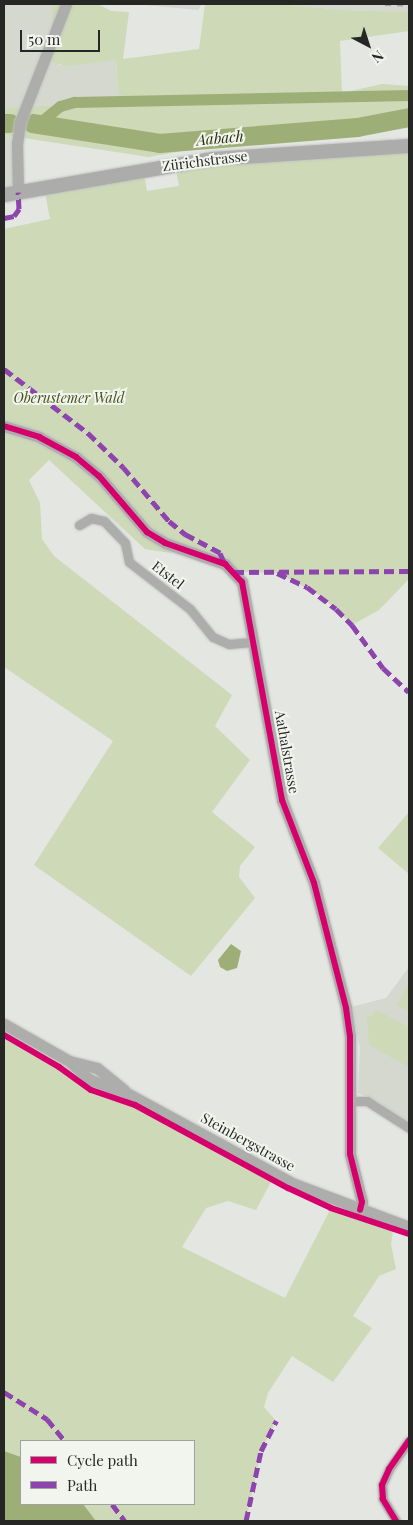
<!DOCTYPE html>
<meta charset="utf-8">
<style>
body{margin:0}
#map{position:relative;width:413px;height:1525px;overflow:hidden;background:#e4e6e2;font-family:"Playfair Display",serif}
div>[style]{position:absolute}
[style*='--x']{left:calc(var(--x)*1px);top:calc(var(--y)*1px);width:calc(var(--w)*1px);rotate:calc(var(--a)*1deg)}
.built>*{inset:0;background:#d4d8cf;transform-origin:0 0}
.green>*{inset:0;background:#cdd9b7}
.water>*{inset:0;background:#9daf77}
.canal>*{height:11px;margin:-5.5px;padding:0 5.5px;transform-origin:5.5px;border-radius:5.5px;background:#9daf77}
.river>*{height:19px;margin:-9.5px;padding:0 9.5px;transform-origin:9.5px;border-radius:9.5px;background:#9daf77}
.roads{filter:drop-shadow(0 0 1px #c2c3c1) drop-shadow(0 0 1px #c2c3c1)}
.minor>*{height:9px;margin:-4.5px;padding:0 4.5px;transform-origin:4.5px;border-radius:4.5px;background:#adadab}
.tertiary>*{height:11px;margin:-5.5px;padding:0 5.5px;transform-origin:5.5px;border-radius:5.5px;background:#adadab}
.secondary>*{height:14px;margin:-7px;padding:0 7px;transform-origin:7px;border-radius:7px;background:#acacab}
.rail>*{height:3px;margin-top:-1.5px;transform-origin:0;background:repeating-linear-gradient(90deg,#a3a5a2 0 6px,transparent 0 12px)}
.quiet>*{height:5px;margin-top:-2.5px;transform-origin:0;background:repeating-linear-gradient(90deg,#8e44ad 0 10px,transparent 0 15px)}
.cycleway>*{height:6px;margin:-3px;padding:0 3px;transform-origin:3px;border-radius:3px;background:#d6006c}
span{translate:-50% -50%;white-space:nowrap;text-align:center;line-height:1.15;-webkit-text-stroke:4px #f2f4ee;paint-order:stroke}
.street-label{font-size:14px;color:#262725}
.park-label{font-size:14px;color:#42531a;font-style:italic}
.water-label{font-size:15px;color:#283210;font-style:italic}
.frame{position:absolute;inset:0;border:5px solid #262725;pointer-events:none}
.legend{position:absolute;left:20px;top:1440px;width:175px;height:65px;box-sizing:border-box;background:#f2f4ee;border:1px solid #a0a29e;margin:0;padding:6px 9px;list-style:none;font-size:15px;color:#262725}
.legend li{display:flex;align-items:center;gap:10px;height:25px}
.legend b{width:25px;border:1px solid #a0a29e}
.north{position:absolute;left:343px;top:20px;width:50px;height:50px;-webkit-text-stroke:4px #f2f4ee;paint-order:stroke;rotate:140deg;font-size:14px;font-weight:700;line-height:20px;text-align:center;color:#262725}
.north::after{content:'';display:block;margin:auto;width:18px;height:22px;background:#262725;clip-path:polygon(50% 0,100% 100%,50% 72%,0 100%)}
.scale{position:absolute;left:20px;top:30px;width:80px;height:22px;box-sizing:border-box;border:2px solid #262725;border-top:0;padding-left:6px;font-size:15px;line-height:18px;white-space:nowrap;color:#262725;-webkit-text-stroke:4px #f2f4ee;paint-order:stroke}
</style>
<div id="map">
<div class="built">
<div style="clip-path:polygon(4px 4px,52px 4px,51px 37px,59px 65px,116px 60px,119px 102px,4px 108px)"></div>
<div style="clip-path:polygon(133px 4px,202px 4px,198px 10px)"></div>
<div style="clip-path:polygon(279px 4px,409px 4px,409px 12px,342px 10px)"></div>
<div style="left:4px;top:135px;width:14px;height:60px;rotate:4deg"></div>
<div style="clip-path:polygon(409px 967px,409px 1124px,377px 1101px,358px 1093px,360px 1048px,351px 1007px,386px 998px)"></div>
</div>
<div class="green">
<div style="clip-path:polygon(52px 4px,98px 4px,111px 11px,129px 12px,123px 59px,199px 49px,205px 4px,279px 4px,342px 10px,409px 12px,409px 31px,340px 41px,342px 93px,382px 84px,409px 86px,409px 127px,360px 135px,194px 149px,149px 157px,4px 135px,4px 108px,119px 102px,116px 60px,66px 66px,43px 59px,51px 37px)"></div>
<div style="clip-path:polygon(409px 153px,409px 579px,379px 610px,352px 625px,321px 596px,277px 573px,234px 572px,176px 547px,171px 553px,145px 549px,49px 460px,29px 480px,40px 503px,42px 539px,54px 556px,232px 695px,215px 726px,250px 760px,212px 812px,255px 847px,240px 866px,239px 877px,255px 898px,191px 976px,34px 865px,113px 741px,4px 667px,4px 229px,50px 219px,44px 187px,143px 169px,147px 191px,179px 186px,176px 170px,324px 157px)"></div>
<div style="clip-path:polygon(409px 812px,409px 874px,378px 848px)"></div>
<div style="clip-path:polygon(409px 983px,409px 1012px,397px 1005px)"></div>
<div style="clip-path:polygon(376px 1010px,409px 1027px,409px 1067px,369px 1045px,367px 1016px,373px 1015px)"></div>
<div style="clip-path:polygon(4px 1024px,110px 1078px,275px 1174px,256px 1210px,228px 1201px,206px 1208px,182px 1247px,285px 1298px,331px 1208px,393px 1230px,391px 1244px,396px 1269px,379px 1276px,353px 1316px,372px 1328px,333px 1382px,292px 1356px,268px 1393px,264px 1407px,276px 1421px,261px 1451px,246px 1521px,96px 1521px,83px 1504px,194px 1504px,194px 1441px,21px 1441px,21px 1457px,4px 1451px)"></div>
</div>
<div class="water">
<div style="clip-path:polygon(231px 944px,241px 951px,237px 968px,227px 971px,220px 967px,218px 960px)"></div>
<div style="clip-path:polygon(4px 1451px,21px 1457px,21px 1504px,83px 1504px,96px 1521px,4px 1521px)"></div>
</div>
<div class="canal">
<div style="--x:39;--y:123;--w:27;--a:-39"></div>
<div style="--x:60;--y:106;--w:15;--a:-16"></div>
<div style="--x:74;--y:102;--w:335;--a:-1.2"></div>
</div>
<div class="river">
<div style="--x:4;--y:123;--w:6;--a:0"></div>
<div style="--x:32;--y:123;--w:129;--a:8.9"></div>
<div style="--x:159;--y:143;--w:199;--a:-4.6"></div>
<div style="--x:357;--y:127;--w:53;--a:-10.9"></div>
</div>
<div class="roads">
<div class="minor">
<div style="--x:79;--y:525;--w:14;--a:-30"></div>
<div style="--x:91;--y:518;--w:13;--a:13"></div>
<div style="--x:104;--y:521;--w:30;--a:46"></div>
<div style="--x:125;--y:543;--w:19;--a:78"></div>
<div style="--x:129;--y:562;--w:77;--a:37.6"></div>
<div style="--x:190;--y:609;--w:36;--a:51"></div>
<div style="--x:213;--y:637;--w:17;--a:24"></div>
<div style="--x:229;--y:644;--w:25;--a:-5"></div>
<div style="--x:350;--y:1101;--w:17;--a:0"></div>
<div style="--x:367;--y:1101;--w:50;--a:32.7"></div>
<div style="--x:396;--y:1521;--w:26;--a:-121"></div>
<div style="--x:383;--y:1499;--w:14;--a:-94"></div>
<div style="--x:382;--y:1485;--w:17;--a:-66"></div>
<div style="--x:389;--y:1469;--w:35;--a:-55"></div>
</div>
<div class="tertiary">
<div style="--x:18;--y:192;--w:48;--a:-91.2"></div>
<div style="--x:17;--y:144;--w:22;--a:-82"></div>
<div style="--x:20;--y:122;--w:127;--a:-68.7"></div>
<div style="--x:4;--y:426;--w:37;--a:17"></div>
<div style="--x:39;--y:437;--w:42;--a:28.4"></div>
<div style="--x:76;--y:457;--w:30;--a:40"></div>
<div style="--x:99;--y:476;--w:74;--a:49.4"></div>
<div style="--x:147;--y:532;--w:21;--a:31"></div>
<div style="--x:165;--y:543;--w:64;--a:19.3"></div>
<div style="--x:225;--y:564;--w:25;--a:47"></div>
<div style="--x:242;--y:582;--w:222;--a:79.6"></div>
<div style="--x:282;--y:800;--w:89;--a:68.9"></div>
<div style="--x:314;--y:883;--w:129;--a:75.6"></div>
<div style="--x:346;--y:1008;--w:28;--a:82"></div>
<div style="--x:350;--y:1036;--w:118;--a:90"></div>
<div style="--x:350;--y:1154;--w:49;--a:76"></div>
<div style="--x:362;--y:1202;--w:8;--a:104"></div>
<div style="--x:4;--y:1024;--w:75;--a:29.6"></div>
<div style="--x:69;--y:1061;--w:28;--a:42"></div>
<div style="--x:90;--y:1080;--w:37;--a:19"></div>
<div style="--x:125;--y:1092;--w:190;--a:28.6"></div>
<div style="--x:292;--y:1183;--w:125;--a:20.6"></div>
<div style="--x:69;--y:1061;--w:29;--a:14"></div>
<div style="--x:97;--y:1068;--w:35;--a:39"></div>
</div>
<div class="secondary">
<div style="--x:4;--y:195;--w:212;--a:-9.8"></div>
<div style="--x:213;--y:159;--w:196;--a:-3.8"></div>
</div>
</div>
<div class="rail">
<div style="--x:385;--y:4;--w:24;--a:2"></div>
</div>
<div class="quiet">
<div style="--x:4;--y:218;--w:10;--a:-11"></div>
<div style="--x:14;--y:216;--w:9;--a:-54"></div>
<div style="--x:19;--y:209;--w:17;--a:-93"></div>
<div style="--x:4;--y:369;--w:106;--a:37.3"></div>
<div style="--x:88;--y:433;--w:49;--a:44.2"></div>
<div style="--x:123;--y:467;--w:71;--a:49.6"></div>
<div style="--x:169;--y:521;--w:21;--a:39"></div>
<div style="--x:185;--y:534;--w:40;--a:28"></div>
<div style="--x:220;--y:553;--w:12;--a:66"></div>
<div style="--x:234;--y:572;--w:175;--a:-0.3"></div>
<div style="--x:277;--y:573;--w:33;--a:25"></div>
<div style="--x:307;--y:587;--w:36;--a:37"></div>
<div style="--x:336;--y:609;--w:23;--a:45"></div>
<div style="--x:352;--y:625;--w:53;--a:54.2"></div>
<div style="--x:383;--y:668;--w:35;--a:43"></div>
<div style="--x:4;--y:1392;--w:51;--a:32.1"></div>
<div style="--x:47;--y:1419;--w:28;--a:51"></div>
<div style="--x:112;--y:1504;--w:21;--a:53"></div>
<div style="--x:246;--y:1521;--w:72;--a:-77.9"></div>
<div style="--x:261;--y:1451;--w:34;--a:-63"></div>
</div>
<div class="cycleway">
<div style="--x:4;--y:426;--w:37;--a:17"></div>
<div style="--x:39;--y:437;--w:42;--a:28.4"></div>
<div style="--x:76;--y:457;--w:30;--a:40"></div>
<div style="--x:99;--y:476;--w:74;--a:49.4"></div>
<div style="--x:147;--y:532;--w:21;--a:31"></div>
<div style="--x:165;--y:543;--w:64;--a:19.3"></div>
<div style="--x:225;--y:564;--w:25;--a:47"></div>
<div style="--x:242;--y:582;--w:222;--a:79.6"></div>
<div style="--x:282;--y:800;--w:89;--a:68.9"></div>
<div style="--x:314;--y:883;--w:129;--a:75.6"></div>
<div style="--x:346;--y:1008;--w:28;--a:82"></div>
<div style="--x:350;--y:1036;--w:118;--a:90"></div>
<div style="--x:350;--y:1154;--w:49;--a:76"></div>
<div style="--x:362;--y:1202;--w:8;--a:104"></div>
<div style="--x:4;--y:1035;--w:64;--a:30.2"></div>
<div style="--x:59;--y:1067;--w:39;--a:36"></div>
<div style="--x:91;--y:1090;--w:46;--a:18.8"></div>
<div style="--x:135;--y:1105;--w:174;--a:28.5"></div>
<div style="--x:288;--y:1188;--w:47;--a:24.9"></div>
<div style="--x:331;--y:1208;--w:82;--a:18.4"></div>
<div style="--x:396;--y:1521;--w:26;--a:-121"></div>
<div style="--x:383;--y:1499;--w:14;--a:-94"></div>
<div style="--x:382;--y:1485;--w:17;--a:-66"></div>
<div style="--x:389;--y:1469;--w:35;--a:-55"></div>
</div>
<div class="street-label">
<span style="left:205px;top:161px;rotate:-7deg">Zürichstrasse</span>
<span style="left:168px;top:575px;rotate:38deg">Etstel</span>
<span style="left:287px;top:752px;rotate:80deg">Aathalstrasse</span>
<span style="left:248px;top:1142px;rotate:29deg">Steinbergstrasse</span>
</div>
<div class="park-label">
<span style="left:69px;top:398px">Oberustemer Wald</span>
</div>
<div class="water-label">
<span style="left:220px;top:138px;rotate:-5deg">Aabach</span>
</div>
<div class="frame"></div>
<ul class="legend">
<li><b style="height:6px;background:#d6006c"></b>Cycle path</li>
<li><b style="height:6px;background:#8e44ad"></b>Path</li>
</ul>
<div class="north">N</div>
<div class="scale">50 m</div>
</div>
